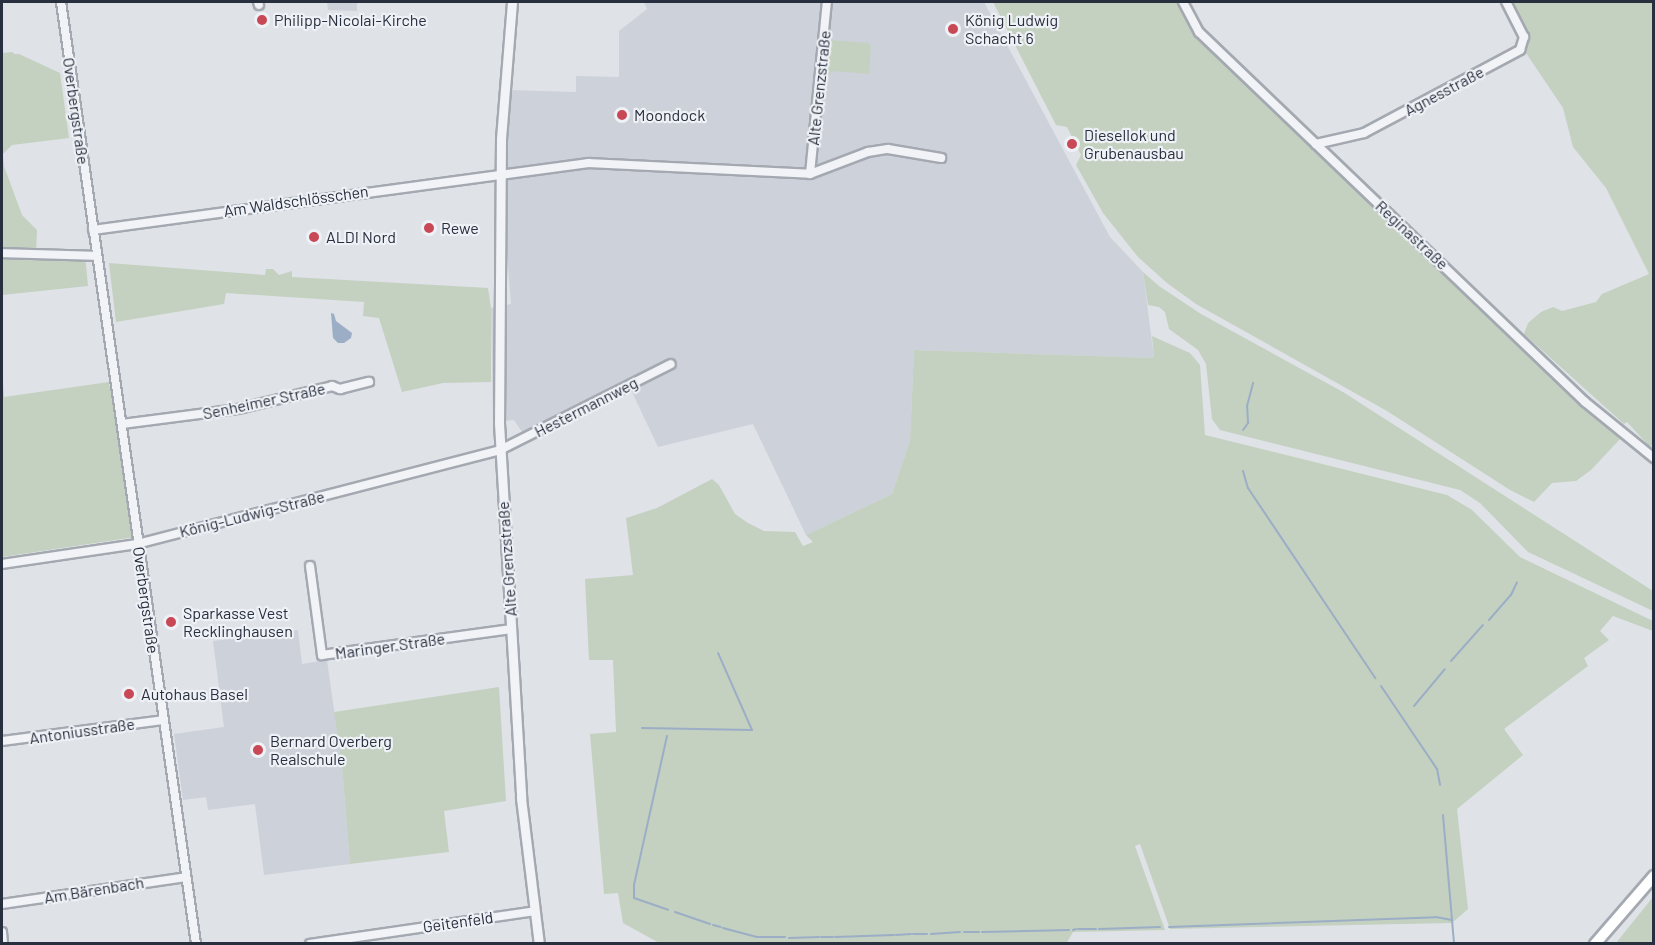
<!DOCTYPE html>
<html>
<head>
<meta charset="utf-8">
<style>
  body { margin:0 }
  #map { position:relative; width:1655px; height:945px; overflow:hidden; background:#dfe2e7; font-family:Barlow,sans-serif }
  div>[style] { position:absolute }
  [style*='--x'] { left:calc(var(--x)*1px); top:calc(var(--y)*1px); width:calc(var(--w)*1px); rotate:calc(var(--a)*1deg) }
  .built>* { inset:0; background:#cdd1d9 }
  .green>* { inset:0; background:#c4d1c0 }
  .water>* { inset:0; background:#9baec6 }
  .stream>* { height:2px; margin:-1px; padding:0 1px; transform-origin:1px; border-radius:1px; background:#9baec6 }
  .roads { filter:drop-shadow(2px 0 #a4a9b1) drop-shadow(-2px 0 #a4a9b1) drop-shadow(0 2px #a4a9b1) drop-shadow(0 -2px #a4a9b1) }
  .minor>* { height:8px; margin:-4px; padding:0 4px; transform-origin:4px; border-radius:4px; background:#f1f3f6 }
  .tertiary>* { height:9px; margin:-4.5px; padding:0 4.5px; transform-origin:4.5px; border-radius:4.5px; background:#f1f3f6 }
  .secondary>* { height:10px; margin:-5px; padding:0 5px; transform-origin:5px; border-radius:5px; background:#fff }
  .dots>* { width:16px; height:16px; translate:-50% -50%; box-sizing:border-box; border:3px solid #eef1f5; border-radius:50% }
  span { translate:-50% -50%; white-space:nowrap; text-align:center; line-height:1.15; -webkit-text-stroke:4.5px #eef1f5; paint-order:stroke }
  .poi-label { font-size:16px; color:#282f3e }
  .left { translate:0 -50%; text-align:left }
  .street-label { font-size:16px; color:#282f3e }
  .frame { position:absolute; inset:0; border:3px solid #282f3e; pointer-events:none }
</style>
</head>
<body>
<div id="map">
  <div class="built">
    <div style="clip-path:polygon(327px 2px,357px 2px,357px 11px,328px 10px)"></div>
    <div style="clip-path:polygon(644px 2px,984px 2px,1110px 237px,1143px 272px,1154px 358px,914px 350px,910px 441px,892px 494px,806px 535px,753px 424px,658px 447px,632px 392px,597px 409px,591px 399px,522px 432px,514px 420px,493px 422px,491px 308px,511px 304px,501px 177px,507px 90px,576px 92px,576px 76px,619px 77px,619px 31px,647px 9px)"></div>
    <div style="clip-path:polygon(298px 630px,302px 664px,327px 660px,342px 767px,350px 864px,264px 875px,255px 804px,208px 810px,206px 797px,183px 800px,174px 734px,224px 727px,213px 641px)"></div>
  </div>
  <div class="green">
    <div style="clip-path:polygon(993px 2px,1181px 2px,1198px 33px,1621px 438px,1591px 470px,1576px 481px,1552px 483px,1534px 502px,1510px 490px,1387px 411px,1196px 304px,1167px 283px,1138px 257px,1103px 213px,1076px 165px,1081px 155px,1067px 127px,1056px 125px)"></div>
    <div style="clip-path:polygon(1502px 2px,1653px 2px,1654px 443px,1650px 447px,1627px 422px,1624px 424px,1524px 334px,1528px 323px,1541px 312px,1553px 307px,1562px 311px,1596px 302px,1602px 294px,1649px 274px,1606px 188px,1573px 147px,1563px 108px,1520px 44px,1526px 39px)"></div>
    <div style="clip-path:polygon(829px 40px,868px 43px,871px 46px,869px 74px,833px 71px,826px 77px)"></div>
    <div style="clip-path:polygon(13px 52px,14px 54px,19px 54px,60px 73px,69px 138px,12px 145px,3px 154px,4px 166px,22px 215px,37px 230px,36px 254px,85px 255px,88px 286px,2px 295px,2px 53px)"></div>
    <div style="clip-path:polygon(109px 263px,265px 275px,266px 269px,273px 269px,279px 275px,292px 271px,292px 277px,488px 288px,491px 308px,491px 382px,443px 383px,402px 392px,379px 318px,363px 316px,364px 302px,226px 293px,224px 304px,116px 322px)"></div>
    <div style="clip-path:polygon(1143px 272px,1159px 286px,1201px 314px,1343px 392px,1653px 591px,1653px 611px,1528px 552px,1480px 503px,1460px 490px,1220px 430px,1212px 419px,1206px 364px,1198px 350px,1169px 329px,1165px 312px,1159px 307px,1148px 305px)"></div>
    <div style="clip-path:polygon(1152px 336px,1190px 353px,1200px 365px,1205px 435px,1447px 495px,1472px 510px,1520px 557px,1653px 621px,1653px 631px,1613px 616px,1600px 631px,1609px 640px,1584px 658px,1588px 666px,1504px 729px,1523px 755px,1457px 809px,1468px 909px,1452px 923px,1170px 929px,1140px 844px,1135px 846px,1165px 930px,1073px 932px,1066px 944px,661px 944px,623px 923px,618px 893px,604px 894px,590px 734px,616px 732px,613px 660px,589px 660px,585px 579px,633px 575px,626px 518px,657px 508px,712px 479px,719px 485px,735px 514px,748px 523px,764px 531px,795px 532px,803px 546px,813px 542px,806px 535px,892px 494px,910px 441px,914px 350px,1154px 358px)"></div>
    <div style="clip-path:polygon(2px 366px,4px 397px,109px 382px,135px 537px,2px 557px)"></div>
    <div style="clip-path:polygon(499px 687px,506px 801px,444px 811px,449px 852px,350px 864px,342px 767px,334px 712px)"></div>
    <div style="clip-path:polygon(1653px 897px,1653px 943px,1615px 943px,1616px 943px)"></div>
  </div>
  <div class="water">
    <div style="clip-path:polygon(331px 313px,334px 314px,336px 321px,352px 333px,351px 338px,344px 343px,338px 343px,333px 338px)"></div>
  </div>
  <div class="stream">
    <div style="--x:1243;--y:430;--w:9;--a:-54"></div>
    <div style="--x:1248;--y:423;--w:17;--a:-93"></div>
    <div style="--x:1247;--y:406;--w:24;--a:-75"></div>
    <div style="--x:1243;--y:471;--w:18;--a:74"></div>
    <div style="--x:1248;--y:488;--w:229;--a:56.2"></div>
    <div style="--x:1489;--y:620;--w:33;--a:-49"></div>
    <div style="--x:1511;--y:595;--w:14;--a:-65"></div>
    <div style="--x:1451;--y:661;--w:48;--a:-48.4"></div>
    <div style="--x:1381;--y:686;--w:100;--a:56"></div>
    <div style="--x:1437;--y:769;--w:16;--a:79"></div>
    <div style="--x:1414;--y:706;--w:48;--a:-50"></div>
    <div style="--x:642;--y:728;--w:110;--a:1"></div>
    <div style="--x:752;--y:730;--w:84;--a:-113.8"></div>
    <div style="--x:667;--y:736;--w:153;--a:102.5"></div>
    <div style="--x:634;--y:885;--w:13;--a:90"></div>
    <div style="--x:634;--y:898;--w:36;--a:19"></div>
    <div style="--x:1443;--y:815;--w:129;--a:85.1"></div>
    <div style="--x:675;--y:912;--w:37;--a:19"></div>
    <div style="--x:713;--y:925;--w:8;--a:14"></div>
    <div style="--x:1169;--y:927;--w:267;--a:-2.1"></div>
    <div style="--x:1436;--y:917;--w:16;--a:11"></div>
    <div style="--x:723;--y:928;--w:35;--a:15"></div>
    <div style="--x:757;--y:937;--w:28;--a:0"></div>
    <div style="--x:1078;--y:929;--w:18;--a:0"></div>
    <div style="--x:1099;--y:929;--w:61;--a:-1.9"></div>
    <div style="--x:1073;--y:930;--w:3;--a:-18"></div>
    <div style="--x:964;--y:932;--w:15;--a:0"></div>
    <div style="--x:982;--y:932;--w:87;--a:-1.3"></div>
    <div style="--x:913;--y:934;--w:14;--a:0"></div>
    <div style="--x:931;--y:934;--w:29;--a:-4"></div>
    <div style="--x:896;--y:935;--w:15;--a:-4"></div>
    <div style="--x:821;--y:937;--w:12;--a:0"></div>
    <div style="--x:835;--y:937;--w:59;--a:-1.9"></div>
    <div style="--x:789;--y:938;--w:30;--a:-2"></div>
  </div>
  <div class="roads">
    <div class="minor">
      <div style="--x:61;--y:2;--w:952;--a:81.84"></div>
      <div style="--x:258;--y:2;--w:3;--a:72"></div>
      <div style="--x:1183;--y:2;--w:34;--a:62"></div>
      <div style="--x:1199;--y:32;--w:535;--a:43.79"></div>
      <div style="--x:1585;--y:402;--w:89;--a:39.1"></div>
      <div style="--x:1316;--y:144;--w:49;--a:-12.9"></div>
      <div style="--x:1364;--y:133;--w:177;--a:-28"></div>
      <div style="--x:1520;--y:50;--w:14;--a:-73"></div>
      <div style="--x:1524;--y:37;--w:39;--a:-117"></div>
      <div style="--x:810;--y:174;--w:173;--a:-84.4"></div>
      <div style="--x:93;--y:230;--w:500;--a:-7.7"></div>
      <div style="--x:588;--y:163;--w:222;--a:2.8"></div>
      <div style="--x:810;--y:174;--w:62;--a:-20.8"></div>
      <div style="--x:868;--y:152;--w:20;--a:-9"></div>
      <div style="--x:888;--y:149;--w:54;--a:9.6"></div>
      <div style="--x:2;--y:253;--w:95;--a:1.8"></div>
      <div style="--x:122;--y:424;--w:117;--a:-7.4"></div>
      <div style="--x:238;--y:409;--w:97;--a:-13.7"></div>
      <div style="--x:332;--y:386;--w:9;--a:21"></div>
      <div style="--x:340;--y:389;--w:30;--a:-14"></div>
      <div style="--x:2;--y:564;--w:136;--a:-8.4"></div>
      <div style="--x:137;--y:544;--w:375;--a:-14.5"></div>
      <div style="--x:500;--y:450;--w:191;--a:-26.7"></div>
      <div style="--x:310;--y:566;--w:90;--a:82.3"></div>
      <div style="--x:322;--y:655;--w:191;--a:-7.8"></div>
      <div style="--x:2;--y:741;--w:162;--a:-7.4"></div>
      <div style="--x:2;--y:904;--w:186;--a:-8.3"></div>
      <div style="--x:2;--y:932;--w:12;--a:85"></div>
      <div style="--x:310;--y:944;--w:227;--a:-8.3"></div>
    </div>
    <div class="tertiary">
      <div style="--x:512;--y:2;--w:137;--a:94.6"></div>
      <div style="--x:501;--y:139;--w:284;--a:90.4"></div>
      <div style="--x:499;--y:423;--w:376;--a:86.6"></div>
      <div style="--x:521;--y:798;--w:147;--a:83"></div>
    </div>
    <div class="secondary">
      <div style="--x:1595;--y:944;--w:90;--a:-49.1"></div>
    </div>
  </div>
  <div class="dots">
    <div style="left:262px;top:20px;background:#c84856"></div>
    <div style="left:953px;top:29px;background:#c84856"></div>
    <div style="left:622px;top:115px;background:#c84856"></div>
    <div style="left:1072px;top:144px;background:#c84856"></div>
    <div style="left:429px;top:228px;background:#c84856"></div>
    <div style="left:314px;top:237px;background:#c84856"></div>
    <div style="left:171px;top:622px;background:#c84856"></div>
    <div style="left:129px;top:694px;background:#c84856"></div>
    <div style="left:258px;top:750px;background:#c84856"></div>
  </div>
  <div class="poi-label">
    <span class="left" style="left:274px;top:20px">Philipp-Nicolai-Kirche</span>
    <span class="left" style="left:965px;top:29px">König Ludwig<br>Schacht 6</span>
    <span class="left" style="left:634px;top:115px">Moondock</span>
    <span class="left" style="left:1084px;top:144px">Diesellok und<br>Grubenausbau</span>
    <span class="left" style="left:441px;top:228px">Rewe</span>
    <span class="left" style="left:326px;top:237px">ALDI Nord</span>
    <span class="left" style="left:183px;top:622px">Sparkasse Vest<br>Recklinghausen</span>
    <span class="left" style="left:141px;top:694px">Autohaus Basel</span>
    <span class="left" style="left:270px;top:750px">Bernard Overberg<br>Realschule</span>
  </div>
  <div class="street-label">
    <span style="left:819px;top:88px;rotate:-84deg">Alte Grenzstraße</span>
    <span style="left:1444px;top:91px;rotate:-28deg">Agnesstraße</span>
    <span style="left:76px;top:111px;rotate:82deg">Overbergstraße</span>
    <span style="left:296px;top:201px;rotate:-8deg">Am Waldschlösschen</span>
    <span style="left:1412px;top:235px;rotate:43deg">Reginastraße</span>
    <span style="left:264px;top:401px;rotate:-12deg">Senheimer Straße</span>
    <span style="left:586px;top:407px;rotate:-27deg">Hestermannweg</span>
    <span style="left:252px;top:514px;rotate:-14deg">König-Ludwig-Straße</span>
    <span style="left:507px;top:559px;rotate:-94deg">Alte Grenzstraße</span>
    <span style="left:146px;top:600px;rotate:82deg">Overbergstraße</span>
    <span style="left:390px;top:646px;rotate:-8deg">Maringer Straße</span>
    <span style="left:82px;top:731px;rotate:-8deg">Antoniusstraße</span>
    <span style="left:94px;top:890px;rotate:-9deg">Am Bärenbach</span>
    <span style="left:458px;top:922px;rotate:-8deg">Geitenfeld</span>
  </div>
  <div class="frame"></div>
</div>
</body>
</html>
